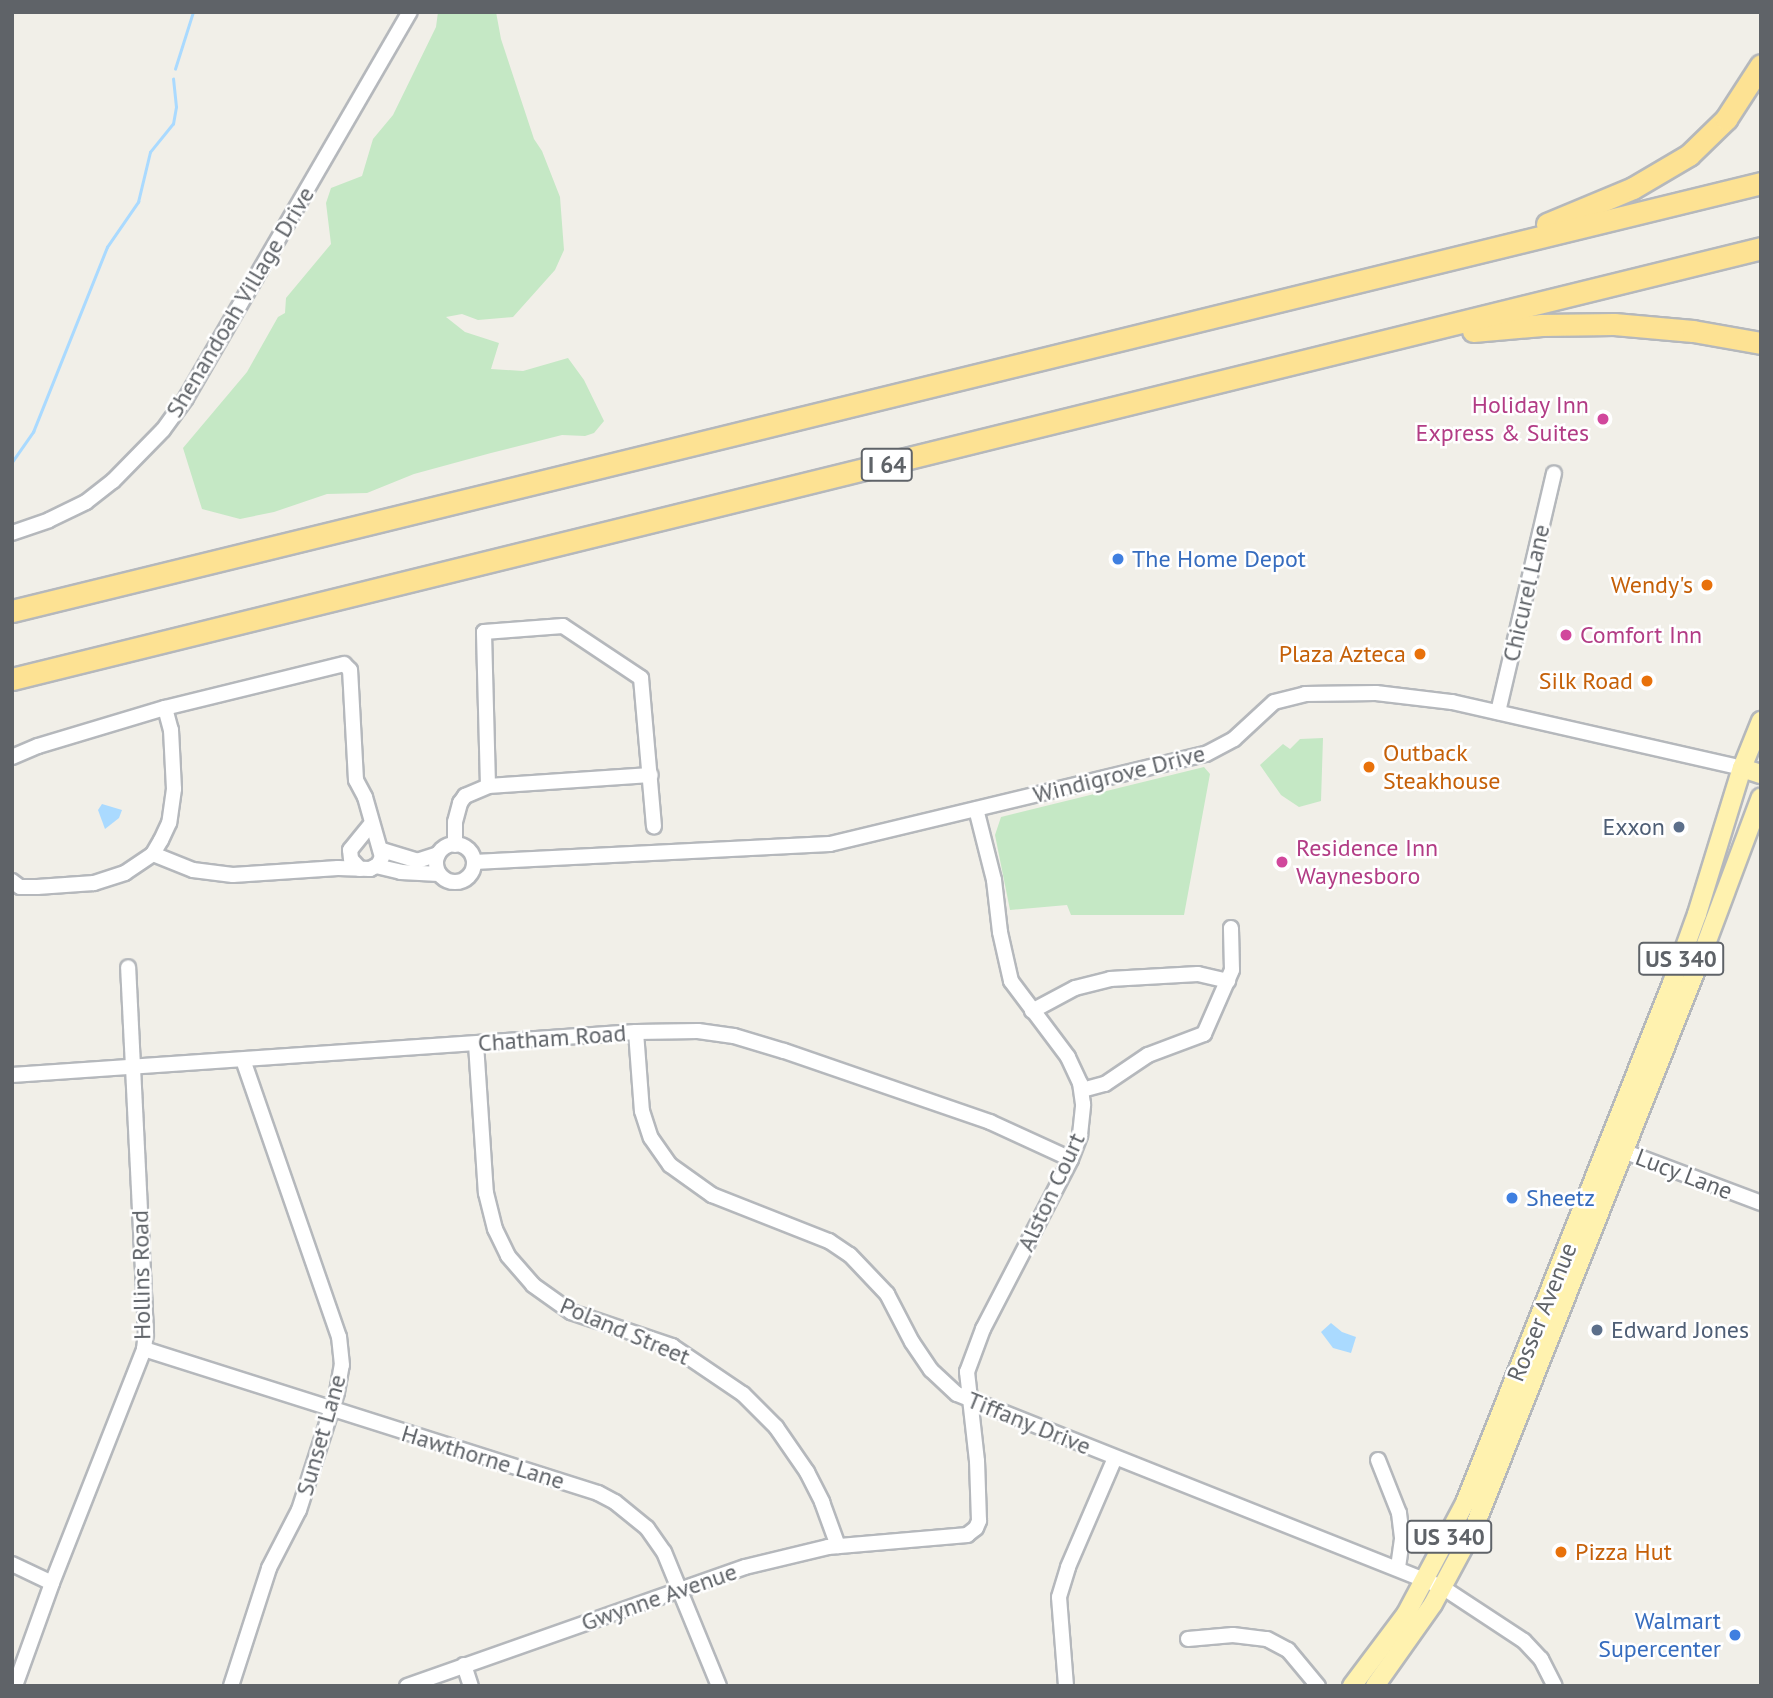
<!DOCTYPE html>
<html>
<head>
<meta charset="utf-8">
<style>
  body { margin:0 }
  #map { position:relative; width:1773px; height:1698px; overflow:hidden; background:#f1efe8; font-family:"PT Sans",sans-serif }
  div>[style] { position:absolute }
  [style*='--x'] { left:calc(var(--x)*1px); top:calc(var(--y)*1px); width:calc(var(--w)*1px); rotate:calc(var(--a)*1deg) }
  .green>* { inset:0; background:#c5e8c5 }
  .water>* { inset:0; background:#aadaff }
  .stream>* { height:2.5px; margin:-1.25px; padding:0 1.25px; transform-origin:1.25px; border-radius:1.25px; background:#aadaff }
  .roads { filter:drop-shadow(2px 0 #b5b8bc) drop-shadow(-2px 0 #b5b8bc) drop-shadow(0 2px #b5b8bc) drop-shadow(0 -2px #b5b8bc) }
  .minor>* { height:14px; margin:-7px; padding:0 7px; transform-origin:7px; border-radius:7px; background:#fff }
  .minor>.ring { margin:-7px; padding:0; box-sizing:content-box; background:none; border:14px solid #fff; border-radius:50% }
  .major>* { height:18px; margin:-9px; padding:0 9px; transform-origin:9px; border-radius:9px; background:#fff2af }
  .highway>* { height:21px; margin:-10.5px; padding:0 10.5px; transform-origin:10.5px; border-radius:10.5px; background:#fde293 }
  .dots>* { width:19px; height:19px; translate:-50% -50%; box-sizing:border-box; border:4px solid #fff; border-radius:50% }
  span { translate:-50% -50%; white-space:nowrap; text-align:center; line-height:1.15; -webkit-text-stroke:5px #fff; paint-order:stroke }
  .shield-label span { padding:2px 5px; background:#fff; border:2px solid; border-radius:5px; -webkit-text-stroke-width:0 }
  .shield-label { font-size:23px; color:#5f6368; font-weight:700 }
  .street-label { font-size:24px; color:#5f6368 }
  .hotel-label { font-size:24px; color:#b23c85 }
  .right { translate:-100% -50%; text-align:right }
  .left { translate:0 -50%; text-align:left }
  .shop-label { font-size:24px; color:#366cbe }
  .food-label { font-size:24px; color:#c56008 }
  .service-label { font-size:24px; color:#4e5e75 }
  .frame { position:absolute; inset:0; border:14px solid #5f6368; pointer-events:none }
</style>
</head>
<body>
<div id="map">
  <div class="green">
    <div style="clip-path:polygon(438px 12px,496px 12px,501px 39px,534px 139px,542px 151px,560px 197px,564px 250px,555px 270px,513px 317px,478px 320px,462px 314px,446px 317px,465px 332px,499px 343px,491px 369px,523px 371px,568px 358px,584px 380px,604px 421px,594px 433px,585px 436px,562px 435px,491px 453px,414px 474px,367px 493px,327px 494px,274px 512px,240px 519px,202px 509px,183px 448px,247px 372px,278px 317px,285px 313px,286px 298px,331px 244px,326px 203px,331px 188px,362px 176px,373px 139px,393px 115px,436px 27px)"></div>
    <div style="clip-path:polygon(1323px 738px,1321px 801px,1299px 807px,1281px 795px,1260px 765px,1283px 744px,1290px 749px,1300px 739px)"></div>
    <div style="clip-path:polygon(1204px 767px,1210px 774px,1184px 915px,1071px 915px,1067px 905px,1010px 910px,995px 835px,1001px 817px)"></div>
  </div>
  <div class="water">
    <div style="clip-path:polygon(102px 804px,122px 810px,119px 818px,105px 829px,98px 810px)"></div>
    <div style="clip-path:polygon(1331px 1323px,1342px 1332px,1356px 1337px,1351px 1353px,1333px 1348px,1321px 1332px)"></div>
  </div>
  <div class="stream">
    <div style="--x:175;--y:69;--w:60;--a:-72.5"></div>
    <div style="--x:12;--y:462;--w:37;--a:-55"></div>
    <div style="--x:33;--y:432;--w:199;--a:-68.2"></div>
    <div style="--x:107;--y:247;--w:55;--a:-55.4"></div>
    <div style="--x:138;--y:202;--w:51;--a:-76.5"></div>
    <div style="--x:150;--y:152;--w:36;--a:-51"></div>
    <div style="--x:173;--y:124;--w:17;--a:-80"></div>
    <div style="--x:176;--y:107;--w:28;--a:-96"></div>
  </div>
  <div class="roads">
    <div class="minor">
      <div style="--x:12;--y:533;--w:39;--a:-19"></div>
      <div style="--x:49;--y:520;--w:41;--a:-25.9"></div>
      <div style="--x:86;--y:502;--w:34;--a:-38"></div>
      <div style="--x:113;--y:481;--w:71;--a:-45.6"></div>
      <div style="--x:163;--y:430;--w:39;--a:-54"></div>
      <div style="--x:186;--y:398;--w:446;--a:-59.9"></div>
      <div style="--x:1498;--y:712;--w:245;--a:-76.8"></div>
      <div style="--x:12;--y:757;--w:28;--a:-23"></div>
      <div style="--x:38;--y:746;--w:133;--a:-16.7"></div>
      <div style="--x:165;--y:708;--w:23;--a:75"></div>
      <div style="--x:171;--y:730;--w:59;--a:87.1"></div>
      <div style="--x:174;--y:789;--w:34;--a:98"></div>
      <div style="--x:169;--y:823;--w:19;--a:115"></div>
      <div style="--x:161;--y:840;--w:16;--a:120"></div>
      <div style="--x:153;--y:854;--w:34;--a:146"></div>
      <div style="--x:125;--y:873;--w:33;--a:162"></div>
      <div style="--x:94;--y:883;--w:57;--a:176"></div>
      <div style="--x:37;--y:887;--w:17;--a:180"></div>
      <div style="--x:20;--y:887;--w:10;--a:-143"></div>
      <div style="--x:488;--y:786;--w:154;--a:-91.5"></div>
      <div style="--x:484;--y:632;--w:79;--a:-4.3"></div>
      <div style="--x:563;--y:626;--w:94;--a:33.7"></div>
      <div style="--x:641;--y:678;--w:149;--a:85"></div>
      <div class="ring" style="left:436px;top:844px;width:24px;height:24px"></div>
      <div style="--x:455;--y:845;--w:23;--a:-90"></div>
      <div style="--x:455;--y:822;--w:20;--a:-75"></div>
      <div style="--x:460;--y:803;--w:9;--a:-54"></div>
      <div style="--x:465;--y:796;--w:25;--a:-23"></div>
      <div style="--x:488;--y:786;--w:163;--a:-3.9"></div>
      <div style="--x:382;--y:850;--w:37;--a:17"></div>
      <div style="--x:417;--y:861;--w:22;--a:-18"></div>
      <div style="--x:153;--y:854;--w:43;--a:21.8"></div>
      <div style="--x:193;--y:870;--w:40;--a:7.1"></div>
      <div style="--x:233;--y:875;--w:105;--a:-3.8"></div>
      <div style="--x:338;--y:868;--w:32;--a:2"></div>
      <div style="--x:370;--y:869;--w:9;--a:-27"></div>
      <div style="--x:378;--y:865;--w:9;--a:-63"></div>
      <div style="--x:382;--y:857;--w:62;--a:-105.8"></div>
      <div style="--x:365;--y:797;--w:19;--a:-118"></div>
      <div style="--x:356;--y:780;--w:110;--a:-93.1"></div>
      <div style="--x:350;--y:670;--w:8;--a:-135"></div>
      <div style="--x:344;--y:664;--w:184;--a:166.2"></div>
      <div style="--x:474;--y:862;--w:356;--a:-2.9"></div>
      <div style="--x:830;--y:844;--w:387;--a:-13.5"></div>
      <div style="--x:1206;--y:754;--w:32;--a:-28"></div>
      <div style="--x:1234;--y:739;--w:54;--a:-42.8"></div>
      <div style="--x:1274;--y:702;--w:32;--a:-14"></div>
      <div style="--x:1305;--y:694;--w:71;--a:-0.8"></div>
      <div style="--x:1376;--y:693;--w:77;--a:6.8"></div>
      <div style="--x:1452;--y:702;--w:297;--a:12.8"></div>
      <div style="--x:376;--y:866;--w:26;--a:13"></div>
      <div style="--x:401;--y:872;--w:38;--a:3"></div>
      <div style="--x:360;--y:869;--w:13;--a:-132"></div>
      <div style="--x:351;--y:859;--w:9;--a:-96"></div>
      <div style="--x:350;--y:850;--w:33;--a:-51"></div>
      <div style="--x:1032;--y:1011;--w:49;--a:-28.1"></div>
      <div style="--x:1075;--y:988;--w:36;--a:-14"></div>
      <div style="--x:1110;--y:979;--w:88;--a:-3.3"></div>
      <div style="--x:1198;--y:974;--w:31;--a:13"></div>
      <div style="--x:636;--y:1032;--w:79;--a:85.7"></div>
      <div style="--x:642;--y:1111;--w:28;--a:72"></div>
      <div style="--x:651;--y:1138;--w:33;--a:55"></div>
      <div style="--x:670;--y:1165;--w:52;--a:35.5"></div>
      <div style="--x:712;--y:1195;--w:126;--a:21.5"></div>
      <div style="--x:829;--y:1241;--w:25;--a:34"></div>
      <div style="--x:850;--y:1255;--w:54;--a:46.5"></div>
      <div style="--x:887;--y:1294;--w:54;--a:62.5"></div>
      <div style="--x:912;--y:1342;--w:34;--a:56"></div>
      <div style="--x:931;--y:1370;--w:35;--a:43"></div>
      <div style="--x:957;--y:1394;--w:522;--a:21.7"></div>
      <div style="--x:1442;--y:1587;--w:98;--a:33.4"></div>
      <div style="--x:1524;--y:1641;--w:25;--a:47"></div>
      <div style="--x:1541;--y:1659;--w:30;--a:63"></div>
      <div style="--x:476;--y:1044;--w:149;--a:86.2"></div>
      <div style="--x:486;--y:1193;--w:37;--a:76"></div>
      <div style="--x:495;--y:1229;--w:30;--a:64"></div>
      <div style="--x:508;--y:1256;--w:38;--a:49"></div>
      <div style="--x:533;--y:1285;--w:47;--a:35.4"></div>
      <div style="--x:571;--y:1312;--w:107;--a:18.6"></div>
      <div style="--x:672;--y:1346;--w:86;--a:34.1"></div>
      <div style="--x:743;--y:1394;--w:47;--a:45"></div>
      <div style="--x:776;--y:1427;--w:55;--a:55.4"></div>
      <div style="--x:807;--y:1472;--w:34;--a:63"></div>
      <div style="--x:822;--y:1502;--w:47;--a:70"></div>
      <div style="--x:12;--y:1075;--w:625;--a:-3.94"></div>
      <div style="--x:636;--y:1032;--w:62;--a:-0.9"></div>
      <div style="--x:698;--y:1031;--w:36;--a:8"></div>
      <div style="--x:734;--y:1036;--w:52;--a:16.7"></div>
      <div style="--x:784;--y:1051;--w:218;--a:19"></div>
      <div style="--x:990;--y:1122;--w:89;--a:24.6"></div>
      <div style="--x:1082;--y:1090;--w:24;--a:-15"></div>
      <div style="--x:1105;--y:1084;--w:52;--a:-34"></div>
      <div style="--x:1148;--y:1055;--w:60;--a:-20.6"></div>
      <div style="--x:1204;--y:1034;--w:70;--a:-66.4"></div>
      <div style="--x:1232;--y:970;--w:42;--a:-91.4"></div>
      <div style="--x:1615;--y:1148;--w:156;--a:20.6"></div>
      <div style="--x:144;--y:1349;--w:476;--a:17.6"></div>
      <div style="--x:598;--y:1493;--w:19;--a:28"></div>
      <div style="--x:615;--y:1502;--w:41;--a:39.1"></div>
      <div style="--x:647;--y:1528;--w:29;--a:55"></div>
      <div style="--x:664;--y:1552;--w:145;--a:67.7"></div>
      <div style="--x:1378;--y:1460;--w:57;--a:68.4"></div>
      <div style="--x:1399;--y:1513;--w:26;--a:83"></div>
      <div style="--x:1402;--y:1539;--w:29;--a:98"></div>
      <div style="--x:12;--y:1564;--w:44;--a:25.4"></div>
      <div style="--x:1188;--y:1639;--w:45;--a:-5.1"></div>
      <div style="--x:1233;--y:1635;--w:34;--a:7"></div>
      <div style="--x:1267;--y:1639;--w:24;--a:28"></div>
      <div style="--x:1288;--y:1650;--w:47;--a:50.2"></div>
      <div style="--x:464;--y:1665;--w:22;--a:72"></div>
      <div style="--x:15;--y:1686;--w:109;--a:-70.2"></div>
      <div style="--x:52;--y:1583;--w:251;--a:-68.5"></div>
      <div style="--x:144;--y:1349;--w:16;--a:-83"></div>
      <div style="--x:146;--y:1333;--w:366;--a:-92.8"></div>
      <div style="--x:231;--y:1686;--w:124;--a:-72.1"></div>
      <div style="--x:269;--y:1568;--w:65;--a:-62.7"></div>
      <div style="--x:299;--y:1510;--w:124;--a:-72.1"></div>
      <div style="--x:337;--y:1392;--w:27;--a:-80"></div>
      <div style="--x:342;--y:1365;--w:28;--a:-96"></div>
      <div style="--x:339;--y:1337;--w:293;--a:-109.1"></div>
      <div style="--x:407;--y:1686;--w:358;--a:-19.4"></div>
      <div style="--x:745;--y:1567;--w:85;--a:-13.5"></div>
      <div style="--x:828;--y:1547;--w:140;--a:-4.9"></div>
      <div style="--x:967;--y:1535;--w:11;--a:-38"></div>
      <div style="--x:976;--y:1528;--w:8;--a:-67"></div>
      <div style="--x:979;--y:1521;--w:60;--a:-91.9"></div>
      <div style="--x:977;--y:1461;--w:90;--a:-96.4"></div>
      <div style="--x:967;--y:1372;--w:46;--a:-69.6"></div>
      <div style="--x:983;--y:1329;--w:191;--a:-62.6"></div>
      <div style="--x:1071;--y:1159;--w:26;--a:-69"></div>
      <div style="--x:1080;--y:1135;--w:31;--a:-84"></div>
      <div style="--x:1083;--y:1104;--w:21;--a:-98"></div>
      <div style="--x:1080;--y:1083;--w:29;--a:-115"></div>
      <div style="--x:1068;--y:1057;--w:95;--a:-126.9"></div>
      <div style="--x:1011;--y:981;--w:50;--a:-102.7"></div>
      <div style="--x:1000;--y:932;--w:52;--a:-96.6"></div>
      <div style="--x:994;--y:880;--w:73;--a:-104.2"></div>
      <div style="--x:1066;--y:1686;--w:89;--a:-94.5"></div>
      <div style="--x:1059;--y:1597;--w:31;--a:-73"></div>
      <div style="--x:1068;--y:1567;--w:119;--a:-66.7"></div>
    </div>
    <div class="major">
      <div style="--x:1742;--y:768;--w:20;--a:18"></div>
      <div style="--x:1352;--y:1686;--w:90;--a:-53.1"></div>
      <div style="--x:1406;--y:1614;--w:126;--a:-62"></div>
      <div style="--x:1465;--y:1503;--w:560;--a:-68.29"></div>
      <div style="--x:1672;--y:983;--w:73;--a:-70.1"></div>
      <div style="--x:1697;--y:914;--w:153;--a:-72.9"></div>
      <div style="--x:1742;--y:768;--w:51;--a:-68"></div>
      <div style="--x:1375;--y:1686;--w:100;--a:-54.7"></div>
      <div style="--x:1433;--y:1604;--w:86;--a:-61.7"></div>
      <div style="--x:1474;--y:1528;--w:620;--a:-68.32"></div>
      <div style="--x:1703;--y:952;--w:165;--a:-69.5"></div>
    </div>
    <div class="highway">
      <div style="--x:1547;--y:224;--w:93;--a:-22.7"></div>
      <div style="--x:1633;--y:188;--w:65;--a:-30.5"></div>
      <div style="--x:1689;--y:155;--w:52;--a:-44.2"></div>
      <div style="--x:1726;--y:119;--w:64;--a:-57.1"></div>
      <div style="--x:1473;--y:331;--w:69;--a:-5"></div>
      <div style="--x:1542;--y:325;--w:72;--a:-0.8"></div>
      <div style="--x:1614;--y:324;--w:79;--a:5.1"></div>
      <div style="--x:1693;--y:331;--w:69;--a:10"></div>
      <div style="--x:12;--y:611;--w:1801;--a:-13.75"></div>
      <div style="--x:12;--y:679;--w:1801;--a:-13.84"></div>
    </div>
  </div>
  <div class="dots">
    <div style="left:1603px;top:419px;background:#d1479c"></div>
    <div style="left:1118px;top:559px;background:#3f7fe0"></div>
    <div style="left:1707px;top:585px;background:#e8710a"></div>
    <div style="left:1566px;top:635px;background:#d1479c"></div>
    <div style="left:1420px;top:654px;background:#e8710a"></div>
    <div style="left:1647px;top:681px;background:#e8710a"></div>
    <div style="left:1369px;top:767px;background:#e8710a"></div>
    <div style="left:1679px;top:827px;background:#5c6f8a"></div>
    <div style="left:1282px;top:862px;background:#d1479c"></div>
    <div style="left:1512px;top:1198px;background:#3f7fe0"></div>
    <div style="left:1597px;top:1330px;background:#5c6f8a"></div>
    <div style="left:1561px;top:1552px;background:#e8710a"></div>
    <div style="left:1735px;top:1635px;background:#3f7fe0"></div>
  </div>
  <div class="shield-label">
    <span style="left:887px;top:465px">I 64</span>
    <span style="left:1681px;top:959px">US 340</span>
    <span style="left:1449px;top:1537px">US 340</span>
  </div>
  <div class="street-label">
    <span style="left:240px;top:302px;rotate:-59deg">Shenandoah Village Drive</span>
    <span style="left:1526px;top:593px;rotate:-77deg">Chicurel Lane</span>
    <span style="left:1119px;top:774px;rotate:-14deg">Windigrove Drive</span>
    <span style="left:552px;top:1038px;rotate:-4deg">Chatham Road</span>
    <span style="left:1684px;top:1174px;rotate:21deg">Lucy Lane</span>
    <span style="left:1051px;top:1192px;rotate:-65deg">Alston Court</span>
    <span style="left:141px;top:1275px;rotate:-91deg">Hollins Road</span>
    <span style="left:1542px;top:1312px;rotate:-68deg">Rosser Avenue</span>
    <span style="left:625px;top:1331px;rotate:23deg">Poland Street</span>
    <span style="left:1029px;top:1423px;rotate:22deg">Tiffany Drive</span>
    <span style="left:321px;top:1435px;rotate:-74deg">Sunset Lane</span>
    <span style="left:483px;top:1457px;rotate:17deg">Hawthorne Lane</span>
    <span style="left:659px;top:1597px;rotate:-19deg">Gwynne Avenue</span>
  </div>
  <div class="hotel-label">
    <span class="right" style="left:1589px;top:419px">Holiday Inn<br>Express &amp; Suites</span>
    <span class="left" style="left:1580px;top:635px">Comfort Inn</span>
    <span class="left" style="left:1296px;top:862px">Residence Inn<br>Waynesboro</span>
  </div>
  <div class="shop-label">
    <span class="left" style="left:1132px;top:559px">The Home Depot</span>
    <span class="left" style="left:1526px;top:1198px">Sheetz</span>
    <span class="right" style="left:1721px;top:1635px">Walmart<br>Supercenter</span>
  </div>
  <div class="food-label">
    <span class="right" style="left:1693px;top:585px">Wendy's</span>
    <span class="right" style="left:1406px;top:654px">Plaza Azteca</span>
    <span class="right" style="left:1633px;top:681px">Silk Road</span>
    <span class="left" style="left:1383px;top:767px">Outback<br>Steakhouse</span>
    <span class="left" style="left:1575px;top:1552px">Pizza Hut</span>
  </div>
  <div class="service-label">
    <span class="right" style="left:1665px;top:827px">Exxon</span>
    <span class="left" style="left:1611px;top:1330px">Edward Jones</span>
  </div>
  <div class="frame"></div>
</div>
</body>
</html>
